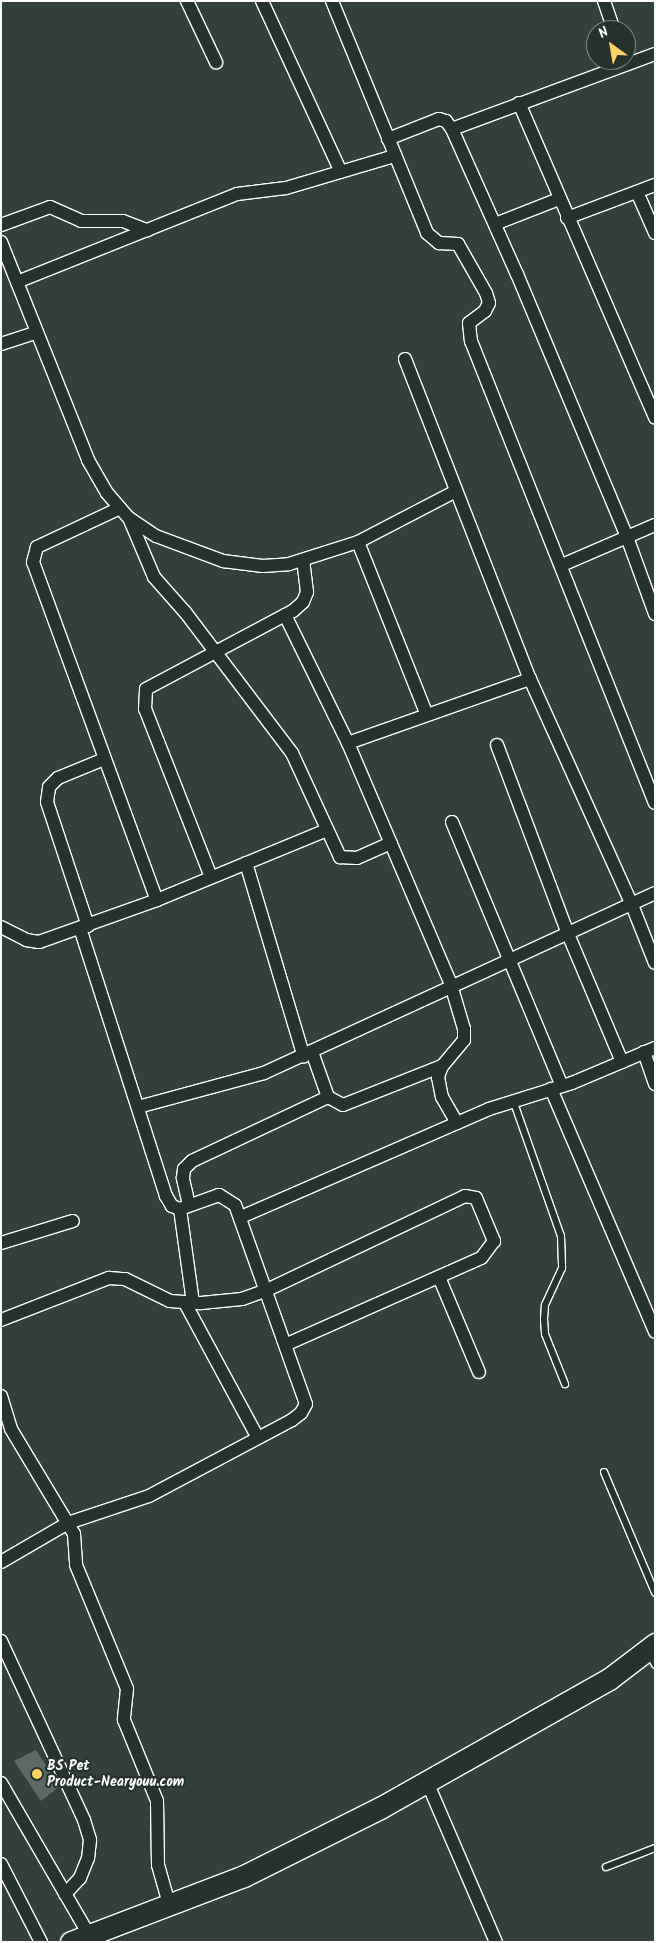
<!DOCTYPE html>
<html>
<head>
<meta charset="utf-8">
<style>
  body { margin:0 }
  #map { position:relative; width:656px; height:1943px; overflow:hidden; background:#333f3a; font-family:Kalam,sans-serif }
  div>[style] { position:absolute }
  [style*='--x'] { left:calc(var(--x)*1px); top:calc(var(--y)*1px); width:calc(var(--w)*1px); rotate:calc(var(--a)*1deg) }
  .building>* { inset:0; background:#5f6964 }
  .roads { filter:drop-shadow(1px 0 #fff) drop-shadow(-1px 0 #fff) drop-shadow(0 1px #fff) drop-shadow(0 -1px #fff) }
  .lane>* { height:6px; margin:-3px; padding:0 3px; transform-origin:3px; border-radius:3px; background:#26332d }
  .street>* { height:12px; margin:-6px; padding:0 6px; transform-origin:6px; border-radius:6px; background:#26332d }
  .highway>* { height:21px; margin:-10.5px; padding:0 10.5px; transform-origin:10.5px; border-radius:10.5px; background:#26332d }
  .dots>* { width:14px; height:14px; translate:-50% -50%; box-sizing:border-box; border:2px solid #26332d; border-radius:50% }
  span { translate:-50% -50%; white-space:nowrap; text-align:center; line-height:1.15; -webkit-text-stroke:4.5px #26332d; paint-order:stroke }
  .poi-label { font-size:14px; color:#fff; font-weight:700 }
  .left { translate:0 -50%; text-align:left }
  .frame { position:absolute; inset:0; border:2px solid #fff; pointer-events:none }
  .north { position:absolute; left:586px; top:20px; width:50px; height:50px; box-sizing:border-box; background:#26332d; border:1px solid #7d8581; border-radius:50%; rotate:328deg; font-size:14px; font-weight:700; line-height:20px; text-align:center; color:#fff }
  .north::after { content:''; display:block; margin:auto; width:18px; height:22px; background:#ffd166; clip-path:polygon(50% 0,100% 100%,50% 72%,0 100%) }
</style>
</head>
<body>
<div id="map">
  <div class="building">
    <div style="clip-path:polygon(36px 1750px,60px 1786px,41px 1801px,14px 1761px)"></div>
  </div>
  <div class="roads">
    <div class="lane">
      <div style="--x:513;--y:1100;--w:144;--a:70.6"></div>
      <div style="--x:561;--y:1236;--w:32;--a:88"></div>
      <div style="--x:562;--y:1268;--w:41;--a:114.7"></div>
      <div style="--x:545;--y:1305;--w:14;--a:94"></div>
      <div style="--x:544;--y:1319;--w:15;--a:86"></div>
      <div style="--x:545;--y:1334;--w:54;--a:68.2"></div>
      <div style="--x:604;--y:1472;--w:131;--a:67.1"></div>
      <div style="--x:649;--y:1653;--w:13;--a:63"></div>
      <div style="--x:606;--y:1867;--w:53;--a:-21.2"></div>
    </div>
    <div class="street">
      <div style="--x:187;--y:1;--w:68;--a:64.6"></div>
      <div style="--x:262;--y:1;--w:188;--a:65.2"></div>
      <div style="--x:332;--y:1;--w:251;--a:67.7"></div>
      <div style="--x:427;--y:233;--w:16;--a:40"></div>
      <div style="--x:439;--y:243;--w:19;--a:3"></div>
      <div style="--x:458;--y:244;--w:56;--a:60.3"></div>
      <div style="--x:486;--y:293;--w:10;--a:73"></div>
      <div style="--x:489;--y:303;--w:9;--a:117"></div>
      <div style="--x:485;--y:311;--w:20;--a:143"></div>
      <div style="--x:469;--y:323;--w:18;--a:84"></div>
      <div style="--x:471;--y:341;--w:497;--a:68.3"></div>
      <div style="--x:604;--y:1;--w:31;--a:71"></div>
      <div style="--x:519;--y:103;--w:343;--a:66.6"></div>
      <div style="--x:452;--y:129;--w:216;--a:-20.3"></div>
      <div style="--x:388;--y:139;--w:55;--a:-21.4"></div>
      <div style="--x:439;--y:119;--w:7;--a:16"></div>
      <div style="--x:446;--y:121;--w:10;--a:53"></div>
      <div style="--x:452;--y:129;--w:159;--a:65.9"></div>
      <div style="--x:517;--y:274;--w:285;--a:67.3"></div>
      <div style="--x:627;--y:537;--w:82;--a:70"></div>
      <div style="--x:637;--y:192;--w:45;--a:66.3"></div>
      <div style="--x:567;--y:218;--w:94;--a:-20.6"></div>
      <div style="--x:495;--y:224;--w:69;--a:-21.3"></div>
      <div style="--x:1;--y:225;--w:52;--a:-20.2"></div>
      <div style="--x:50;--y:207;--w:34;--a:24"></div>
      <div style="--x:81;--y:221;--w:42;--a:0"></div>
      <div style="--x:123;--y:221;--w:26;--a:21"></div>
      <div style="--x:1;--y:242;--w:235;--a:68.2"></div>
      <div style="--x:88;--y:460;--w:38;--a:60"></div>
      <div style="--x:107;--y:493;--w:33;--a:49"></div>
      <div style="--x:129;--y:518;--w:32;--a:34"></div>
      <div style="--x:156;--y:536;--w:72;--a:20.5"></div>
      <div style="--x:223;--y:561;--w:40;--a:7.1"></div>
      <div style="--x:263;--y:566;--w:26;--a:-4"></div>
      <div style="--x:289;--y:564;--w:72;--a:-17.7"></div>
      <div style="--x:358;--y:542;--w:110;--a:-27.5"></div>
      <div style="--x:17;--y:282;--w:237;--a:-21.8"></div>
      <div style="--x:237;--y:194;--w:49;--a:-7"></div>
      <div style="--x:286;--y:188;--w:114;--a:-16.4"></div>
      <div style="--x:1;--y:344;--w:38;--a:-18"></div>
      <div style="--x:405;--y:359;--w:344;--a:68.7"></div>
      <div style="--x:530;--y:679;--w:248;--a:65.7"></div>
      <div style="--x:632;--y:905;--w:62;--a:68.4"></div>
      <div style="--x:120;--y:508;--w:92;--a:154.8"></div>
      <div style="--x:37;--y:547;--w:16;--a:105"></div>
      <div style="--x:33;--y:562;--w:360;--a:69.9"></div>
      <div style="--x:129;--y:518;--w:64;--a:67"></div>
      <div style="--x:154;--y:577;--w:47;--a:48.5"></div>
      <div style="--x:185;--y:612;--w:177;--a:52.8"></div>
      <div style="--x:292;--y:753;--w:115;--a:65.2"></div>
      <div style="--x:340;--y:857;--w:17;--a:3"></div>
      <div style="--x:357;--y:858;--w:37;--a:-24"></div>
      <div style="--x:358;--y:542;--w:186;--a:68.3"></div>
      <div style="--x:562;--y:565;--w:101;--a:-23.3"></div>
      <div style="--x:285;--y:615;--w:143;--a:63.8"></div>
      <div style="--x:348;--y:743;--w:263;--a:66.9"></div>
      <div style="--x:451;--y:985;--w:46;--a:73.5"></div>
      <div style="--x:464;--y:1029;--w:11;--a:90"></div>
      <div style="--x:464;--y:1040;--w:34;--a:130"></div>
      <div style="--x:442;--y:1066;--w:12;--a:110"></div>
      <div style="--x:438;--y:1077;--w:20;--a:79"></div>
      <div style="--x:442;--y:1097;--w:30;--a:60"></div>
      <div style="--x:348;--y:743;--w:193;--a:-19.4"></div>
      <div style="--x:497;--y:745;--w:202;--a:69.4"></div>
      <div style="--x:568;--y:934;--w:139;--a:67.1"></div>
      <div style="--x:452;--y:822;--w:286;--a:67.4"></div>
      <div style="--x:246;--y:863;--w:202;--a:73.4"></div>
      <div style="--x:211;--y:877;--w:180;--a:-111.4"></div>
      <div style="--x:145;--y:709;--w:20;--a:-87"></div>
      <div style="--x:146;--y:689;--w:166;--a:-28"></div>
      <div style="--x:293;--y:611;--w:13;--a:-42"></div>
      <div style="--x:303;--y:602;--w:11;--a:-68"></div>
      <div style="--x:307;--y:592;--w:32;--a:-97"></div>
      <div style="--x:88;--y:926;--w:131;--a:-108.3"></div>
      <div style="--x:47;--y:802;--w:15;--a:-82"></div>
      <div style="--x:49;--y:787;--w:13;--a:-45"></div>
      <div style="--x:58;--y:778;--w:50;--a:-22.4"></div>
      <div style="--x:1;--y:927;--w:28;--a:27"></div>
      <div style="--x:26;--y:940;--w:13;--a:9"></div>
      <div style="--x:39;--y:942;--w:125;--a:-19.6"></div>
      <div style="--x:157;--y:900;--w:184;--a:-22.4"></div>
      <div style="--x:312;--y:1052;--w:48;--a:70.4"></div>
      <div style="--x:328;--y:1097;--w:17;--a:28"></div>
      <div style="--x:343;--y:1105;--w:106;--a:-21.5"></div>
      <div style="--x:644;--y:1052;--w:34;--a:71"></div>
      <div style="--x:551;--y:1089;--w:264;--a:66.8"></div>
      <div style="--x:138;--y:1107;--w:131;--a:-15.1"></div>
      <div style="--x:264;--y:1073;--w:430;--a:-24.7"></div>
      <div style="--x:189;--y:1205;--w:28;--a:-103"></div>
      <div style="--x:183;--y:1178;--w:9;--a:-84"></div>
      <div style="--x:184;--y:1169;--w:11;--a:-45"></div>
      <div style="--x:192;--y:1161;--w:150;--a:-25.2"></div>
      <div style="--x:180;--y:1209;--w:95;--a:82.1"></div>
      <div style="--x:241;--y:1217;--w:270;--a:-23.5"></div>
      <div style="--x:489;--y:1109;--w:87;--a:-17.4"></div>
      <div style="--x:572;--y:1083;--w:90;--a:-22.9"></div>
      <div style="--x:1;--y:1243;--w:75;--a:-17"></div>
      <div style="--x:439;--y:1277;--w:103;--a:67.2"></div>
      <div style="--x:185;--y:1303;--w:153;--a:61.6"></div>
      <div style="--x:1;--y:1320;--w:116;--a:-21.3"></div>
      <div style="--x:109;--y:1278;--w:16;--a:4"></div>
      <div style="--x:125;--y:1279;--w:50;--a:26.1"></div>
      <div style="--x:170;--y:1301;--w:31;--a:4"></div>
      <div style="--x:201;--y:1303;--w:41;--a:-5.6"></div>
      <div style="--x:242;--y:1299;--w:27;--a:-20"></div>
      <div style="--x:267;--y:1290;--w:219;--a:-25.4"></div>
      <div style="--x:465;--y:1196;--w:11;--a:10"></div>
      <div style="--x:476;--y:1198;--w:47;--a:67.3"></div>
      <div style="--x:494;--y:1241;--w:21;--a:127"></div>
      <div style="--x:481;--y:1258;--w:212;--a:156.1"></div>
      <div style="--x:1;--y:1396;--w:34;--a:73"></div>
      <div style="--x:11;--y:1429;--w:122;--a:59"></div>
      <div style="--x:74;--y:1534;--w:31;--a:86"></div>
      <div style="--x:76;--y:1565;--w:134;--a:67.6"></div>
      <div style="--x:127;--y:1689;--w:31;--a:96"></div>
      <div style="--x:124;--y:1720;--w:87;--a:67.8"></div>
      <div style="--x:157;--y:1801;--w:64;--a:89.1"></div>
      <div style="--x:158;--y:1865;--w:41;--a:74.2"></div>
      <div style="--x:1;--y:1562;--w:78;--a:-30.2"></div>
      <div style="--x:68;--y:1523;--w:85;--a:-18.4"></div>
      <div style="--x:149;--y:1496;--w:162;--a:-28"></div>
      <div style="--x:292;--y:1420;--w:11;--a:-38"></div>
      <div style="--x:301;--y:1413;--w:10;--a:-61"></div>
      <div style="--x:306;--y:1404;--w:211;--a:-109.6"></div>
      <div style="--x:235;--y:1205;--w:19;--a:-148"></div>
      <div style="--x:219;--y:1195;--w:41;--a:160.3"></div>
      <div style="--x:180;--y:1209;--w:9;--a:-159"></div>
      <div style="--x:172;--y:1206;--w:12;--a:-121"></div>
      <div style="--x:166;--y:1196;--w:281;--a:-107.8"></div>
      <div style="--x:1;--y:1641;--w:197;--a:65.1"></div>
      <div style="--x:84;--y:1820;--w:21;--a:73"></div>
      <div style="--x:90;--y:1840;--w:18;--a:96"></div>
      <div style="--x:88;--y:1858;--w:22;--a:112"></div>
      <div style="--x:80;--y:1878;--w:22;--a:133"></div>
      <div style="--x:427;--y:1782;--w:174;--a:66.7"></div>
      <div style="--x:1;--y:1783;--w:176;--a:59.9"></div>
      <div style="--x:1;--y:1864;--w:88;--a:62.9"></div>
    </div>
    <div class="highway">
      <div style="--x:71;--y:1942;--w:185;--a:-20.9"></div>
      <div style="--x:244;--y:1876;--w:152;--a:-26.6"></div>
      <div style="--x:380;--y:1808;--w:263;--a:-29.4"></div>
      <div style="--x:609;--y:1679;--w:58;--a:-37.3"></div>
    </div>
  </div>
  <div class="dots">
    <div style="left:37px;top:1774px;background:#ffd166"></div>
  </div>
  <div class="poi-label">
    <span class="left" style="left:47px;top:1774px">BS Pet<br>Product-Nearyouu.com</span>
  </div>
  <div class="frame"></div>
  <div class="north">N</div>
</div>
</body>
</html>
